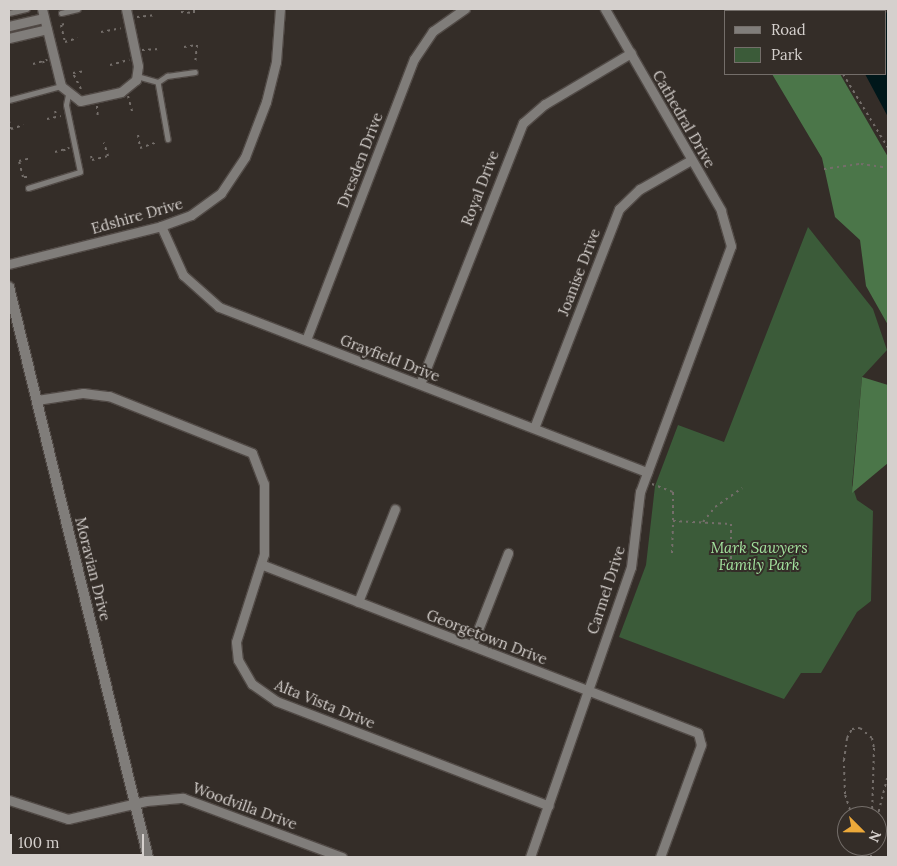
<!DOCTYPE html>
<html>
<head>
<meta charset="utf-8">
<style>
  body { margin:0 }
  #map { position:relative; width:897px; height:866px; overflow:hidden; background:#342d28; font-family:Lora,serif }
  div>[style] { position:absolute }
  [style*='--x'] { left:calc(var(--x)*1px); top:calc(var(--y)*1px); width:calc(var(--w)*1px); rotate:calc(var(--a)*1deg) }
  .green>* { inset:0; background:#3b5b39 }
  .forest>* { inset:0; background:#4b7649 }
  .water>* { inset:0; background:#00171a }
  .path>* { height:2px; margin-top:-1px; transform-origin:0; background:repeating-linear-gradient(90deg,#746e6a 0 2.5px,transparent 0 6.5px) }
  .roads { filter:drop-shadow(1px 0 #514a46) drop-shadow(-1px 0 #514a46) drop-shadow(0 1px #514a46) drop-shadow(0 -1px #514a46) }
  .service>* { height:4.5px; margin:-2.25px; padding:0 2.25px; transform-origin:2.25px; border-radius:2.25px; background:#807d7a }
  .minor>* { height:9px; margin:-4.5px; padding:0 4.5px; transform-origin:4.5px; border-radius:4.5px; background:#807d7a }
  .tertiary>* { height:10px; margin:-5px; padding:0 5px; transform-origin:5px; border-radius:5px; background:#807d7a }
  span { translate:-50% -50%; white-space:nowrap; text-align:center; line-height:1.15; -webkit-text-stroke:4px #342d28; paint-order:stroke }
  .street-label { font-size:15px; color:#d5d0cd }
  .park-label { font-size:15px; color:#a3e39e; font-style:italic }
  .frame { position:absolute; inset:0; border:10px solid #d5d0cd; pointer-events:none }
  .legend { position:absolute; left:724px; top:10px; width:162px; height:65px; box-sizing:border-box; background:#342d28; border:1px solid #746e6a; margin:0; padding:6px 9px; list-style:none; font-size:15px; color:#d5d0cd }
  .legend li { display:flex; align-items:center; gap:10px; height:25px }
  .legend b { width:25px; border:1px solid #746e6a }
  .north { position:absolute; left:837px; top:806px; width:50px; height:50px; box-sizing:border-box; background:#342d28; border:1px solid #746e6a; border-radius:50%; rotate:113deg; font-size:14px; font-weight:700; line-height:20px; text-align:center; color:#d5d0cd }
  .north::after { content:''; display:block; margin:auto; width:18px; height:22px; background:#eca93a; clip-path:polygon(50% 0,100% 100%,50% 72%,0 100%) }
  .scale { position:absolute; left:10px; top:834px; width:134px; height:22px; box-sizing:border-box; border:2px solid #d5d0cd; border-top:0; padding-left:6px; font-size:15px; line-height:18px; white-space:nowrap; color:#d5d0cd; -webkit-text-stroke:4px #342d28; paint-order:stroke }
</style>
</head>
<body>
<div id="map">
  <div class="green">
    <div style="clip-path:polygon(808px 227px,873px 309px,887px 350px,862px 377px,852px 485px,857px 500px,873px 511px,871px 601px,857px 612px,821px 673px,801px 673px,784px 699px,619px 637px,646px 565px,655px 486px,678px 425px,724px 442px)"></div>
  </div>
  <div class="forest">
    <div style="clip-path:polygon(772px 74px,840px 74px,888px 157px,888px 325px,866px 286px,860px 240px,835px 217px,822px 158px)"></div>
    <div style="clip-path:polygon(862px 377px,888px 385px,888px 463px,852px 493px)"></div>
  </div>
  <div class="water">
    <div style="clip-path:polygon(886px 11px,888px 16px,888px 117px,865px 74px,886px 74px)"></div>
  </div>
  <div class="path">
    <div style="--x:814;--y:9;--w:2;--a:63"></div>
    <div style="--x:181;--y:12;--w:13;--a:4"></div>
    <div style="--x:194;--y:13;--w:4;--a:-90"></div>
    <div style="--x:137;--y:17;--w:19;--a:-6"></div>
    <div style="--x:64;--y:24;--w:3;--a:162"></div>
    <div style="--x:61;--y:25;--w:17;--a:77"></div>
    <div style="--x:65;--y:42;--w:13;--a:-18"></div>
    <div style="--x:101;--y:32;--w:20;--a:-11"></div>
    <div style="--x:184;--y:47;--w:13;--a:-9"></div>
    <div style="--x:197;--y:45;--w:18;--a:96"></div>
    <div style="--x:142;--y:50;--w:18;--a:-3"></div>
    <div style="--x:43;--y:61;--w:6;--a:72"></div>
    <div style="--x:33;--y:64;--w:15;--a:-16"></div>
    <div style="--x:110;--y:65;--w:20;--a:-15"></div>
    <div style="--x:843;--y:74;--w:87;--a:58.7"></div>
    <div style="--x:81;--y:89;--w:18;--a:-117"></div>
    <div style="--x:73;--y:73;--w:13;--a:-9"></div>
    <div style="--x:128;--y:96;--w:16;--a:75"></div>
    <div style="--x:97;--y:106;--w:13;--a:86"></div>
    <div style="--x:9;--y:111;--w:1;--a:0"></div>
    <div style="--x:55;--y:111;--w:6;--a:72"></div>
    <div style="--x:47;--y:119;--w:14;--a:-12"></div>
    <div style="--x:9;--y:121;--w:8;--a:76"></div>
    <div style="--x:11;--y:129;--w:13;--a:-18"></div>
    <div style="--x:138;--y:135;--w:13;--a:81"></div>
    <div style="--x:140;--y:148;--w:18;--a:-19"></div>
    <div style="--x:64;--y:149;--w:6;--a:72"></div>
    <div style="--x:55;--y:152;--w:15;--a:-16"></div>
    <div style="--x:91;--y:156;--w:4;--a:76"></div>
    <div style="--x:92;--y:160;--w:16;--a:-14"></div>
    <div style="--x:108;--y:156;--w:14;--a:-107"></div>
    <div style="--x:824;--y:169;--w:37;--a:-8"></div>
    <div style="--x:861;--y:164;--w:27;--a:8"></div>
    <div style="--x:27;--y:177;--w:4;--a:180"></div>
    <div style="--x:23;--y:177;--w:16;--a:-104"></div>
    <div style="--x:19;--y:161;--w:12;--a:-14"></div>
    <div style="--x:652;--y:484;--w:22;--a:21"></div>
    <div style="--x:673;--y:492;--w:29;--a:90"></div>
    <div style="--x:703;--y:522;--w:19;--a:-51"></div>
    <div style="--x:715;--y:507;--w:33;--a:-35"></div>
    <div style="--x:672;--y:553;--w:32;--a:-88"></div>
    <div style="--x:673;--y:521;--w:58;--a:3"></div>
    <div style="--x:731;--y:524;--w:39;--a:90"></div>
    <div style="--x:731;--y:563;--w:6;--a:180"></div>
    <div style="--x:852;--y:816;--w:23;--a:-108"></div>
    <div style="--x:845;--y:794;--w:34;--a:-92"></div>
    <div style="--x:844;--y:760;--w:22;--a:-82"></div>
    <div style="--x:847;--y:738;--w:10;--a:-61"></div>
    <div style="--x:852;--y:729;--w:8;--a:-7"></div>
    <div style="--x:860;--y:728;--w:16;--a:40"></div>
    <div style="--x:872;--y:738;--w:10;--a:79"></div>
    <div style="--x:874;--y:748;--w:68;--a:91.7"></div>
    <div style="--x:877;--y:818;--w:44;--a:-75.7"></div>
    <div style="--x:857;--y:846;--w:11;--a:75"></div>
    <div style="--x:871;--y:857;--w:11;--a:-90"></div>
  </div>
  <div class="roads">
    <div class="service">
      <div style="--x:9;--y:13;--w:18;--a:-13"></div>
      <div style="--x:61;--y:13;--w:17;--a:-13"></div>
      <div style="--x:137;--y:76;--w:22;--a:16"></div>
      <div style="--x:158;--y:82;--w:11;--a:-34"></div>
      <div style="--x:167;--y:76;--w:28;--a:-8"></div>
      <div style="--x:158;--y:82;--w:58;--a:80"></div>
      <div style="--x:9;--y:100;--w:54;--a:-15.1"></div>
      <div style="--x:28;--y:188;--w:54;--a:-17.1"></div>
      <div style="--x:80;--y:172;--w:68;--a:-101.8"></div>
      <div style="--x:66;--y:105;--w:10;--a:-79"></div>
    </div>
    <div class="minor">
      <div style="--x:42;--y:9;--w:79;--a:76.1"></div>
      <div style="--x:61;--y:86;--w:24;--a:38"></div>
      <div style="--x:80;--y:101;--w:42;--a:-12.4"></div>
      <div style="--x:121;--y:92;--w:19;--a:-39"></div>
      <div style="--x:136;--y:80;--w:14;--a:-82"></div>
      <div style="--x:138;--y:66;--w:58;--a:-101.9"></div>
      <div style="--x:9;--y:26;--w:36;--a:-13"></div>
      <div style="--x:9;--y:38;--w:39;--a:-13"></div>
      <div style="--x:161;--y:226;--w:54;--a:65.8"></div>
      <div style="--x:183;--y:275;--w:48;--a:41.6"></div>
      <div style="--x:219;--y:307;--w:459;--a:21.1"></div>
      <div style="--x:9;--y:264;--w:157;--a:-14"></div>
      <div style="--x:161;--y:226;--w:32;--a:-20"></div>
      <div style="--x:191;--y:215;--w:37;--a:-36"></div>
      <div style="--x:221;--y:193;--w:43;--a:-56.3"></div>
      <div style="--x:245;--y:157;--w:59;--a:-69.1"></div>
      <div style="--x:266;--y:102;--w:41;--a:-76"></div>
      <div style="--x:276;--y:62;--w:53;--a:-85.7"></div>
      <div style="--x:306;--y:340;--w:301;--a:-69"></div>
      <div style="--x:414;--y:59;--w:34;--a:-56"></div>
      <div style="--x:433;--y:31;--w:39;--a:-35"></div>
      <div style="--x:420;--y:384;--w:281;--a:-68.5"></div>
      <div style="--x:523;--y:123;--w:29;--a:-41"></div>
      <div style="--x:545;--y:104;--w:100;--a:-30.7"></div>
      <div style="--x:37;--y:400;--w:47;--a:-8.7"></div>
      <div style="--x:83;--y:393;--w:26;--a:7"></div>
      <div style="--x:109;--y:396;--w:154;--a:21.7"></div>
      <div style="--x:252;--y:453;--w:33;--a:69"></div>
      <div style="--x:264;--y:484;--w:70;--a:90"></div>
      <div style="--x:264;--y:554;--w:92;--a:107.7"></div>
      <div style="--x:236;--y:642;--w:18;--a:84"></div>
      <div style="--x:238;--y:660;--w:28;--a:60"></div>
      <div style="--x:252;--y:684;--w:29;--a:35"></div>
      <div style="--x:276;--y:701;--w:292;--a:21"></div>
      <div style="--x:534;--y:428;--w:235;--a:-68.8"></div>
      <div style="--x:619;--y:209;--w:29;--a:-44"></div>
      <div style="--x:640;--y:189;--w:59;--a:-29.6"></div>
      <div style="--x:263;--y:565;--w:466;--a:21.1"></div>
      <div style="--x:698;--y:733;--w:12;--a:76"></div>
      <div style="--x:701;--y:745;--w:119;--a:110.1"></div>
      <div style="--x:358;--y:602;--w:100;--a:-68.3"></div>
      <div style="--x:472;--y:645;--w:99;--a:-68.6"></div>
      <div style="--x:9;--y:800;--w:62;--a:17.9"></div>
      <div style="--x:68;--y:819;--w:80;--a:-13"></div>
      <div style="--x:146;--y:801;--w:37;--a:-5"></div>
      <div style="--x:183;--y:798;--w:170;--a:20.4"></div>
      <div style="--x:530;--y:857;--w:307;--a:-70.8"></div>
      <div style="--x:631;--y:567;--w:76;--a:-83.2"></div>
      <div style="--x:640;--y:492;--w:262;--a:-69.7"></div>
      <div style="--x:731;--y:246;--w:37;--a:-106"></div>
      <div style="--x:721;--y:210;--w:232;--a:-120"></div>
    </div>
    <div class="tertiary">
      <div style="--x:9;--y:287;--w:587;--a:76.3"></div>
    </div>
  </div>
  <div class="street-label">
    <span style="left:684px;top:119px;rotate:60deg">Cathedral Drive</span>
    <span style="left:360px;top:160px;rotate:-69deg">Dresden Drive</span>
    <span style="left:480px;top:188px;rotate:-69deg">Royal Drive</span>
    <span style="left:137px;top:216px;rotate:-16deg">Edshire Drive</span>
    <span style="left:579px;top:272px;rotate:-69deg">Joanise Drive</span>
    <span style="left:390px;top:358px;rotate:21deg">Grayfield Drive</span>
    <span style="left:93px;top:569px;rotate:76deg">Moravian Drive</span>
    <span style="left:606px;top:590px;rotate:-72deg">Carmel Drive</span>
    <span style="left:487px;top:637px;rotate:21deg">Georgetown Drive</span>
    <span style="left:325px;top:704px;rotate:22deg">Alta Vista Drive</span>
    <span style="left:245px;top:806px;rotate:20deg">Woodvilla Drive</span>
  </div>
  <div class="park-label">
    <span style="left:759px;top:556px">Mark Sawyers<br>Family Park</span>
  </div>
  <div class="frame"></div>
  <ul class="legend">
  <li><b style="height:6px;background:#807d7a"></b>Road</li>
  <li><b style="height:14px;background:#3b5b39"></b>Park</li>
  </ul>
  <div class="north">N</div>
  <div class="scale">100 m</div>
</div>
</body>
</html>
